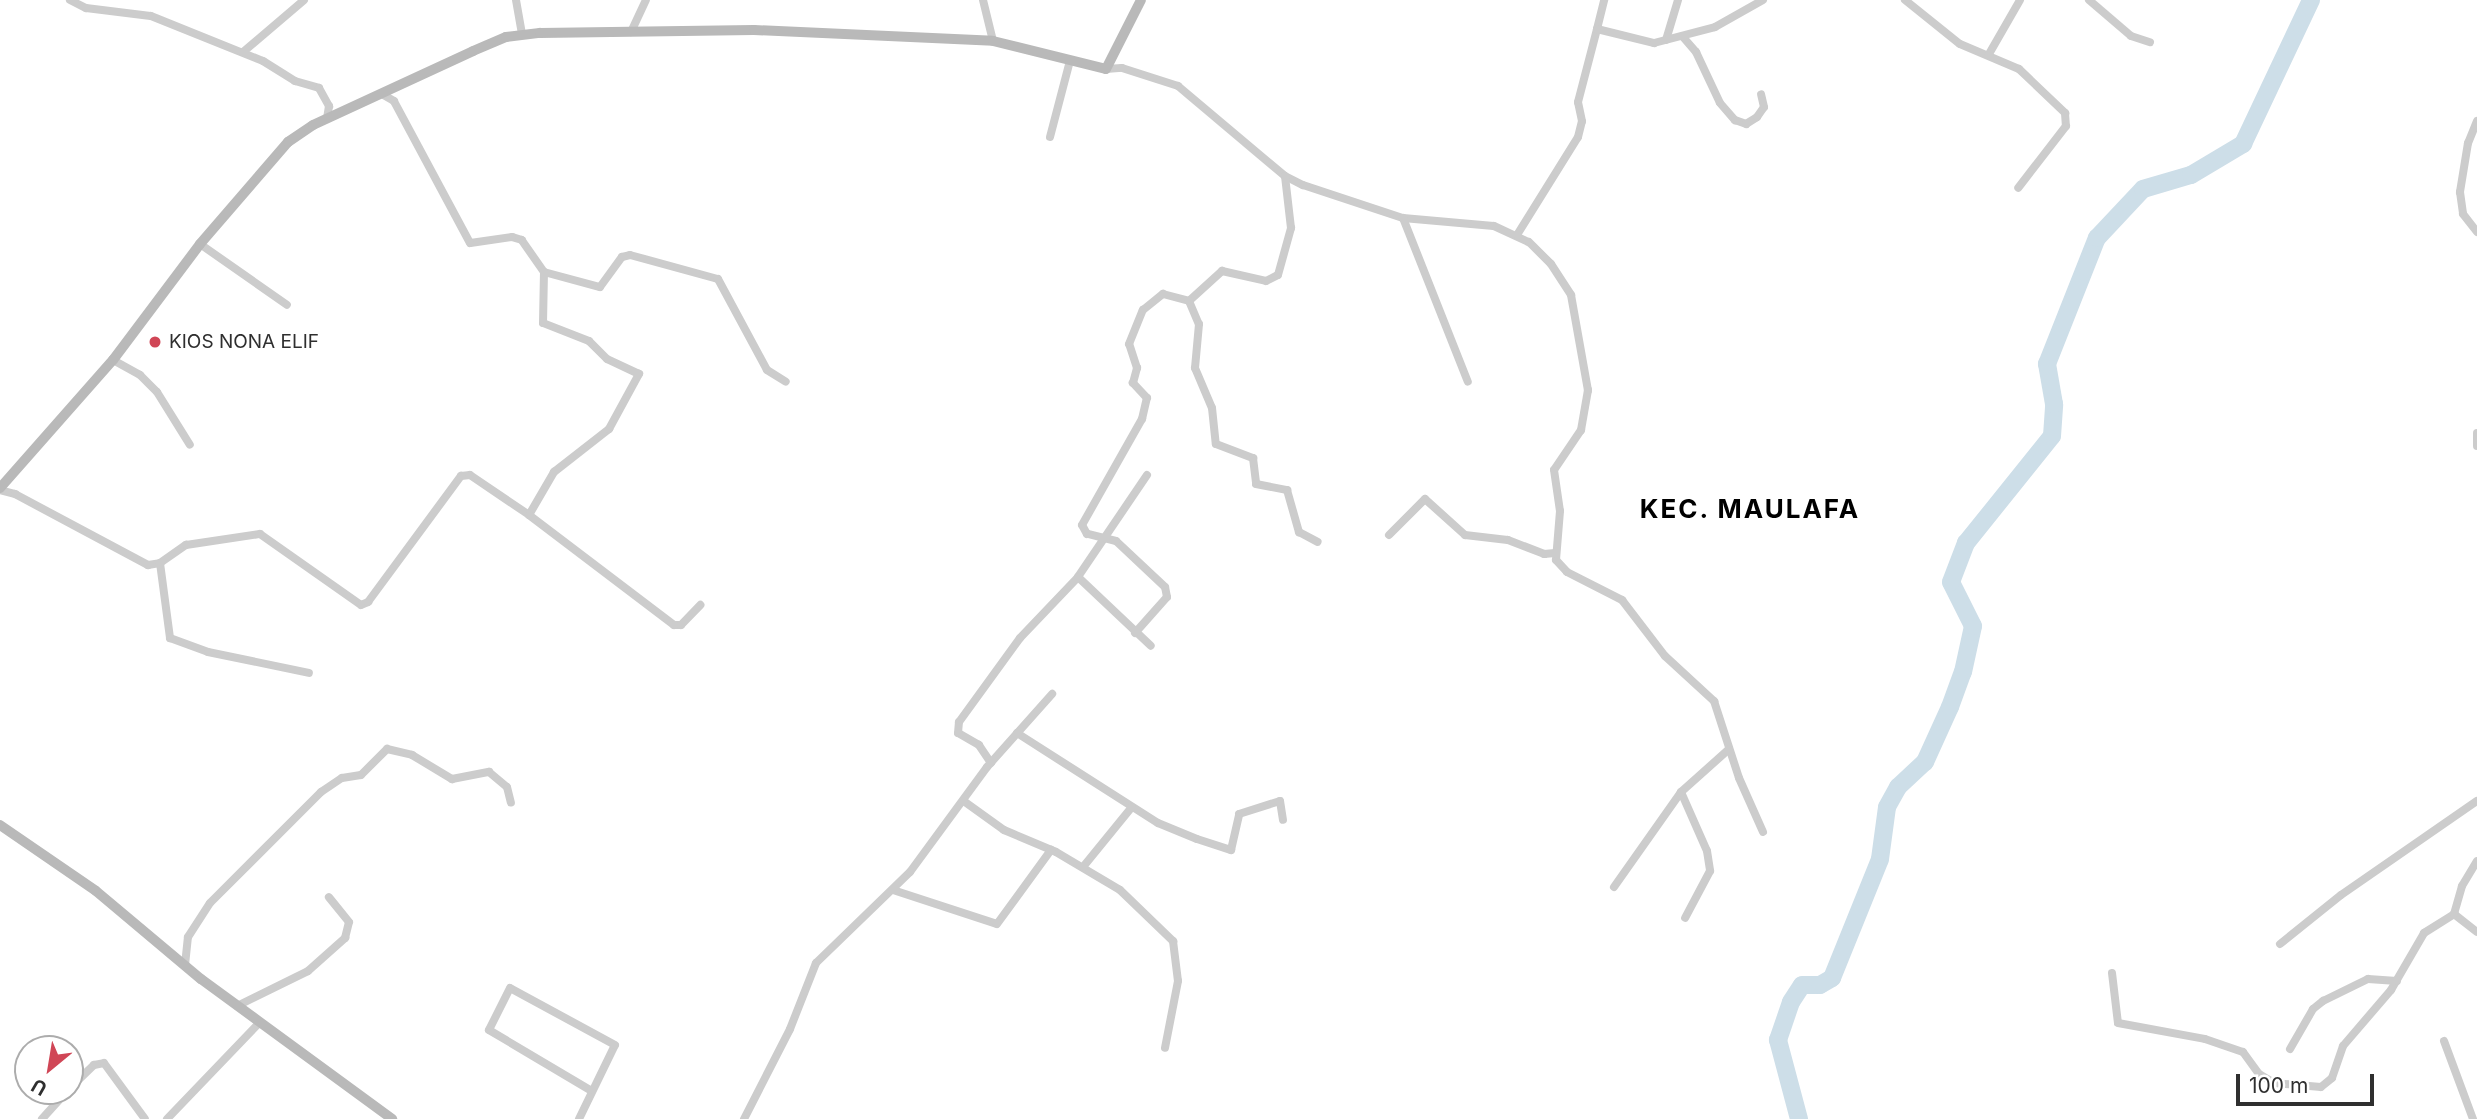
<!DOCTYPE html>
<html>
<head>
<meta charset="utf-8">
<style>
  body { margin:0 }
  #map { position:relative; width:2477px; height:1119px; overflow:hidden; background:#fff; font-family:Inter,sans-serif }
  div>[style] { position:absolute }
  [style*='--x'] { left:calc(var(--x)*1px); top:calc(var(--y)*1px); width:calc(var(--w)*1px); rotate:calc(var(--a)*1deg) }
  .river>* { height:18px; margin:-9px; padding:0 9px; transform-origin:9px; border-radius:9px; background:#cddee8 }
  .street>* { height:8px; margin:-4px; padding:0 4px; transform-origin:4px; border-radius:4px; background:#ccc }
  .secondary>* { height:10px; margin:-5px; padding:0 5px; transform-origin:5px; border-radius:5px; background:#b9b9b9 }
  .dots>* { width:19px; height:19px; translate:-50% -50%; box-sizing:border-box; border:4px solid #fff; border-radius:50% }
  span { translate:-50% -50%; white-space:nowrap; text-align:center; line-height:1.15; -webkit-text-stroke:7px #fff; paint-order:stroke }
  .poi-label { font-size:19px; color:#2f2f2f }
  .left { translate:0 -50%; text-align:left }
  .district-label { font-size:26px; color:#000; font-weight:700; letter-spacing:2px }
  .north { position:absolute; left:14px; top:1035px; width:70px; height:70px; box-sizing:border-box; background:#fff; border:2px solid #acacac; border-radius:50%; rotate:210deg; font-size:19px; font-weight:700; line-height:28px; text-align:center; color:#2f2f2f }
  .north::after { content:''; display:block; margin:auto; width:24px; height:32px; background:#d04656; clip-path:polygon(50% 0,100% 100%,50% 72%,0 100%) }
  .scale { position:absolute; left:2236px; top:1074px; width:138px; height:32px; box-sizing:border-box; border:4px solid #2f2f2f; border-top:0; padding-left:9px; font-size:21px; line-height:24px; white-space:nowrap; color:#2f2f2f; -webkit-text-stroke:5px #fff; paint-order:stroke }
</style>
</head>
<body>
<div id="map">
  <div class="river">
    <div style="--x:1799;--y:1119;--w:82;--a:-104.9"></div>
    <div style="--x:1778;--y:1040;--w:40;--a:-71.1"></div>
    <div style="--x:1791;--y:1002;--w:20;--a:-57"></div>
    <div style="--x:1802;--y:985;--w:18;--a:0"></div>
    <div style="--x:1820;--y:985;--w:14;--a:-30"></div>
    <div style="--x:1832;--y:978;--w:128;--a:-68"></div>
    <div style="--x:1880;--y:859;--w:52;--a:-82.3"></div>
    <div style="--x:1887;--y:807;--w:23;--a:-61"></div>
    <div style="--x:1898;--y:787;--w:37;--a:-43"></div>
    <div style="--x:1925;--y:762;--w:60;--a:-65.6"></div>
    <div style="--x:1950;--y:707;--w:37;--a:-70"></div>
    <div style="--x:1963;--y:672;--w:47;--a:-77.7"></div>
    <div style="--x:1973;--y:626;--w:49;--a:-116.6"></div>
    <div style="--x:1951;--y:582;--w:42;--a:-69"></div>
    <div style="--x:1966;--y:543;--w:137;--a:-51.2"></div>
    <div style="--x:2052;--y:436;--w:32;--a:-86"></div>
    <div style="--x:2054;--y:404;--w:41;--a:-99.9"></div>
    <div style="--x:2047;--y:364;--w:136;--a:-68.4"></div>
    <div style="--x:2097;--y:238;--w:67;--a:-46.8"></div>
    <div style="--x:2143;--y:189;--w:50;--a:-16.3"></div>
    <div style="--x:2191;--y:175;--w:61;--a:-30.8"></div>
    <div style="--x:2243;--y:144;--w:159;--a:-64.7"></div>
  </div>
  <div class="street">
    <div style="--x:70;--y:0;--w:18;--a:27"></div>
    <div style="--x:86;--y:8;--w:65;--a:7"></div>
    <div style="--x:151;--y:16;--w:121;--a:21.9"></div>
    <div style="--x:263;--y:61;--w:38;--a:32"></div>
    <div style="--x:295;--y:81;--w:25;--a:16"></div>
    <div style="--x:319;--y:88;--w:21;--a:61"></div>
    <div style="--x:329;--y:106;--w:13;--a:99"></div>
    <div style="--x:516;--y:0;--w:35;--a:80"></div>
    <div style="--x:983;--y:0;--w:42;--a:76.3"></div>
    <div style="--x:1905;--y:0;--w:70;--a:38.7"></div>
    <div style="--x:1960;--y:44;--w:64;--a:23"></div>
    <div style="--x:2019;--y:69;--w:64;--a:43.7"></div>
    <div style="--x:2065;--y:113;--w:13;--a:86"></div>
    <div style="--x:2066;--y:126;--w:78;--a:127.7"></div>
    <div style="--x:2089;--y:0;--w:55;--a:40.6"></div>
    <div style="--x:2131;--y:36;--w:20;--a:18"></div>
    <div style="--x:1597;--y:29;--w:30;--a:-76"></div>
    <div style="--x:631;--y:32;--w:35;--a:-65"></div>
    <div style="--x:1683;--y:37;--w:20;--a:49"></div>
    <div style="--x:1696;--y:52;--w:56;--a:64.8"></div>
    <div style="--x:1720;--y:103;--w:23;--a:49"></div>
    <div style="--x:1735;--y:120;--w:12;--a:20"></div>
    <div style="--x:1746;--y:124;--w:13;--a:-32"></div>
    <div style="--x:1757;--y:117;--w:12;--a:-55"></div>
    <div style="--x:1764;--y:107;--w:13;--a:-103"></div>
    <div style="--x:1666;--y:40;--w:42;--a:-73.3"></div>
    <div style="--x:243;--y:52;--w:80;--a:-40.4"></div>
    <div style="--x:1989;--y:54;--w:62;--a:-60.1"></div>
    <div style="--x:1106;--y:69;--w:16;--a:-4"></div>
    <div style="--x:1122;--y:68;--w:59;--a:17.8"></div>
    <div style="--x:1178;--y:86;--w:140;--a:40.1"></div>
    <div style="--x:1285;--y:176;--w:20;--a:27"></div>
    <div style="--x:1303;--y:185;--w:105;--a:18.3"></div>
    <div style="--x:1403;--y:218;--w:91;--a:5"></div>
    <div style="--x:1494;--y:226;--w:38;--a:25"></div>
    <div style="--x:1529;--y:242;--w:31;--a:45"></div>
    <div style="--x:1551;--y:264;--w:37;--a:57"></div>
    <div style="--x:1571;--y:295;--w:97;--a:79.9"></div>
    <div style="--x:1588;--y:390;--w:41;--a:99.9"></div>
    <div style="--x:1581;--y:430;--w:48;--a:124"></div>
    <div style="--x:1554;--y:470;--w:41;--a:81.7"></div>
    <div style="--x:1560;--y:511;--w:49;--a:94.7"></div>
    <div style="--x:1556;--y:560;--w:16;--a:47"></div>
    <div style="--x:1567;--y:572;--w:62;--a:27"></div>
    <div style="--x:1622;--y:600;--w:71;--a:52.5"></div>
    <div style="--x:1665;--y:656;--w:67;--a:42.6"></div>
    <div style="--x:1714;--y:701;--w:81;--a:72"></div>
    <div style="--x:1739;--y:778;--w:59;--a:66"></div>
    <div style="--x:2477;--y:121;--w:24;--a:112"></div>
    <div style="--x:2468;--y:143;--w:50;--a:99.3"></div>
    <div style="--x:2460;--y:192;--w:22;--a:82"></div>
    <div style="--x:2463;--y:214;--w:23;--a:52"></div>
    <div style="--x:1050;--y:137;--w:79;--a:-75.3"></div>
    <div style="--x:1403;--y:218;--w:176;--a:68.4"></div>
    <div style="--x:1517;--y:235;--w:115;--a:-58.1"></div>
    <div style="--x:1578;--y:137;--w:16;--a:-76"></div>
    <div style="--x:1582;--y:121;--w:19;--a:-102"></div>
    <div style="--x:1578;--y:102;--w:75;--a:-75.4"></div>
    <div style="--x:1597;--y:29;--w:59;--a:13.8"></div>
    <div style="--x:1654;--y:43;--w:63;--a:-14.7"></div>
    <div style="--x:1715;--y:27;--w:55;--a:-29.4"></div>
    <div style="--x:200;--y:244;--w:106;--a:35"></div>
    <div style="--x:544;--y:272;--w:58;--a:15"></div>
    <div style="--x:600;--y:287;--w:37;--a:-54"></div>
    <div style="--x:622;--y:257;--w:8;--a:-14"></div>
    <div style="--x:630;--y:255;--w:91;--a:15.3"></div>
    <div style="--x:718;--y:279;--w:103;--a:61.7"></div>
    <div style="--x:767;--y:370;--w:22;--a:32"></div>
    <div style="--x:1189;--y:301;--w:45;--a:-42.3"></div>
    <div style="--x:1222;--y:271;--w:45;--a:12.8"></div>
    <div style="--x:1266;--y:281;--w:13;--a:-27"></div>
    <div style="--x:1278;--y:275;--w:49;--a:-74.5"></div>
    <div style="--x:1291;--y:228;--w:52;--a:-96.6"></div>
    <div style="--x:113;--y:360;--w:31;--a:29"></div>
    <div style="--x:140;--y:375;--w:24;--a:45"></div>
    <div style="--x:157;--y:392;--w:62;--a:58.1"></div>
    <div style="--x:2477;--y:433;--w:13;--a:90"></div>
    <div style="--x:1147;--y:475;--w:123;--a:124.1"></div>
    <div style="--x:1078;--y:577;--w:100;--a:43.4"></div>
    <div style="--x:0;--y:490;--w:16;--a:15"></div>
    <div style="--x:15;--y:494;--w:151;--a:28.1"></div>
    <div style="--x:148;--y:565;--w:12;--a:-9"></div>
    <div style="--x:160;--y:563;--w:32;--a:-35"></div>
    <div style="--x:186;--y:545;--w:75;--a:-8.5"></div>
    <div style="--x:260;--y:534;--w:123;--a:35.1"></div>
    <div style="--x:361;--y:605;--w:8;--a:-23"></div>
    <div style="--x:368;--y:602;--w:157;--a:-53.6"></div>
    <div style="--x:461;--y:476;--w:9;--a:-6"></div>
    <div style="--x:470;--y:475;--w:71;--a:34.1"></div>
    <div style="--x:529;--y:515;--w:50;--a:-59.8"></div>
    <div style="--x:554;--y:472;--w:70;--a:-38"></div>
    <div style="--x:609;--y:429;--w:63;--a:-61.4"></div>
    <div style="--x:639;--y:374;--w:35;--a:-155"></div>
    <div style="--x:607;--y:359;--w:25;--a:-135"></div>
    <div style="--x:589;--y:341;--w:49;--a:-158.6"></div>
    <div style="--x:543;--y:323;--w:51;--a:-88.9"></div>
    <div style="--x:544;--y:272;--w:39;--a:-125"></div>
    <div style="--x:522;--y:240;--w:10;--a:-163"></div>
    <div style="--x:512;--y:237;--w:42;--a:171.9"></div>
    <div style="--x:470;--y:243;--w:161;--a:-118.2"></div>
    <div style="--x:394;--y:101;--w:14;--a:-150"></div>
    <div style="--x:529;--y:515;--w:182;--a:37.2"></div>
    <div style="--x:674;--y:625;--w:7;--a:0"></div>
    <div style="--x:681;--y:625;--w:28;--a:-46"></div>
    <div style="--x:1389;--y:535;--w:51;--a:-45"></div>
    <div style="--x:1425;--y:499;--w:54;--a:42"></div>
    <div style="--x:1465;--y:535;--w:43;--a:6.6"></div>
    <div style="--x:1508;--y:540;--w:39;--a:21"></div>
    <div style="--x:1544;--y:554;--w:11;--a:-5"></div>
    <div style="--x:160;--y:563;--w:76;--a:82.4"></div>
    <div style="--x:170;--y:638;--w:40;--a:20.2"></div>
    <div style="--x:208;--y:652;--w:103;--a:11.7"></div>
    <div style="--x:1135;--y:633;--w:48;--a:-48.4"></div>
    <div style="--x:1167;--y:597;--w:10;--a:-101"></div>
    <div style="--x:1165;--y:587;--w:67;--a:-136.8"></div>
    <div style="--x:1116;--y:541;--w:30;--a:-166"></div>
    <div style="--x:1087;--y:534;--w:10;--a:-119"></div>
    <div style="--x:1082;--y:525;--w:122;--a:-60.5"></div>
    <div style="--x:1142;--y:419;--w:22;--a:-77"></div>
    <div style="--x:1147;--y:398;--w:21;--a:-133"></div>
    <div style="--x:1133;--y:383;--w:16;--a:-75"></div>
    <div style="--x:1137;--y:368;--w:25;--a:-108"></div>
    <div style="--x:1129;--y:344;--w:37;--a:-68"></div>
    <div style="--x:1143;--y:310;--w:26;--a:-39"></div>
    <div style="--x:1163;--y:294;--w:27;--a:15"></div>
    <div style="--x:1189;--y:301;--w:25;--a:67"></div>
    <div style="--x:1199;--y:324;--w:44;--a:95.2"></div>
    <div style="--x:1195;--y:368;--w:43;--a:67"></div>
    <div style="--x:1212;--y:408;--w:36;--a:84"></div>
    <div style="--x:1216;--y:444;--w:40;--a:21"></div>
    <div style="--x:1253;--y:458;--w:26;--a:83"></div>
    <div style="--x:1256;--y:484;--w:32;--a:11"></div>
    <div style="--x:1287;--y:490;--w:44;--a:74.1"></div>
    <div style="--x:1299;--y:532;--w:21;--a:28"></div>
    <div style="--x:1017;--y:733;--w:167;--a:32.6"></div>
    <div style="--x:1158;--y:823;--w:42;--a:22.3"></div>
    <div style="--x:1197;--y:839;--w:36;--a:18"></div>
    <div style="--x:1231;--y:850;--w:37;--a:-77"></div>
    <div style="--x:1239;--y:814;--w:43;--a:-17.6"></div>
    <div style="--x:1280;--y:801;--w:19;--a:81"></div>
    <div style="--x:991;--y:763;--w:22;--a:-124"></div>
    <div style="--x:979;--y:745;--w:24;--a:-150"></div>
    <div style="--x:958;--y:733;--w:11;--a:-85"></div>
    <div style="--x:959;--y:722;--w:104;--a:-54"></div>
    <div style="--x:1020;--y:638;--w:84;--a:-46.4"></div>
    <div style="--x:1681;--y:792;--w:64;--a:66.2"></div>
    <div style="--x:1707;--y:851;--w:20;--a:81"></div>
    <div style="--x:1710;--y:871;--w:53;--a:118"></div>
    <div style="--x:965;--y:802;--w:48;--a:35.7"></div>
    <div style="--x:1004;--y:830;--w:56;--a:22.9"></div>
    <div style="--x:1056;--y:852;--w:74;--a:30.7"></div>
    <div style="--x:1120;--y:890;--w:74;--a:43.9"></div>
    <div style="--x:1173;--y:941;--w:40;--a:82.9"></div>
    <div style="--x:1178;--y:981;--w:68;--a:101"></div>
    <div style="--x:1083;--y:867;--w:77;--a:-50.8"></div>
    <div style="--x:1614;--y:887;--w:116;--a:-54.8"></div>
    <div style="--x:1681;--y:792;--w:63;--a:-41.8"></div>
    <div style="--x:893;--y:890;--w:109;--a:18.1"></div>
    <div style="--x:997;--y:924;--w:92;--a:-53.9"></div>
    <div style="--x:2454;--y:914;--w:29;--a:38"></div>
    <div style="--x:2280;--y:944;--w:78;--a:-38.8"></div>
    <div style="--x:2341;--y:895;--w:165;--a:-34.7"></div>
    <div style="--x:185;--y:965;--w:28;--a:-84"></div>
    <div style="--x:188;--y:937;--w:40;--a:-57.1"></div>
    <div style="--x:210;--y:903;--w:157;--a:-45"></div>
    <div style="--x:321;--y:792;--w:25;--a:-34"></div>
    <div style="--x:342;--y:778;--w:19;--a:-9"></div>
    <div style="--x:361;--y:775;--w:37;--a:-45"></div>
    <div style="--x:387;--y:749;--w:26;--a:13"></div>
    <div style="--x:412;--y:755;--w:47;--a:31"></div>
    <div style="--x:452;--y:779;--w:38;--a:-11"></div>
    <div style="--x:489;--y:772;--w:23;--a:40"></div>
    <div style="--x:507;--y:787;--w:16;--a:76"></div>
    <div style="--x:2112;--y:973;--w:50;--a:83.2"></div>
    <div style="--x:2118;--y:1023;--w:88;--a:10.4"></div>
    <div style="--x:2205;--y:1039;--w:40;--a:18.9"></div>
    <div style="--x:2243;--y:1052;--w:27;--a:54"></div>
    <div style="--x:2259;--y:1074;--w:17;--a:31"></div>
    <div style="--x:2274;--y:1083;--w:47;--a:4.9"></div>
    <div style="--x:2321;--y:1087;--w:14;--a:-39"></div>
    <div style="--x:2332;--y:1078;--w:34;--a:-71"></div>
    <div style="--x:2343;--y:1046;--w:74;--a:-49.4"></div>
    <div style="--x:2391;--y:990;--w:66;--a:-59.9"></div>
    <div style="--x:2424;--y:933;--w:36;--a:-32"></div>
    <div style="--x:2454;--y:914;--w:29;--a:-74"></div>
    <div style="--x:2462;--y:886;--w:29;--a:-59"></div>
    <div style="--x:237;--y:1006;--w:79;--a:-26.2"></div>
    <div style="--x:308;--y:971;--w:50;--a:-41.7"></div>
    <div style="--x:345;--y:938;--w:16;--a:-76"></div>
    <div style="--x:349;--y:922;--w:32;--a:-129"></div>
    <div style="--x:2444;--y:1041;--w:83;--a:69.6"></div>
    <div style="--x:2290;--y:1049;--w:46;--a:-60.1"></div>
    <div style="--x:2313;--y:1009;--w:13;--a:-39"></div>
    <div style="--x:2323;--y:1001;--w:50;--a:-26.1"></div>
    <div style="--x:2368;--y:979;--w:29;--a:4"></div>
    <div style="--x:70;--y:1088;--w:33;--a:-44"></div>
    <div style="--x:94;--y:1065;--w:10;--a:-11"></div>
    <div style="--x:104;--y:1063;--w:69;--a:53.8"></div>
    <div style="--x:42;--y:1119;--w:38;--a:-48"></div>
    <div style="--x:167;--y:1119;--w:133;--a:-46.2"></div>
    <div style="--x:579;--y:1119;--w:82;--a:-64.1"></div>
    <div style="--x:615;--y:1045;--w:119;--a:-151.5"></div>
    <div style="--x:510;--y:988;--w:47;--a:116.6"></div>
    <div style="--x:489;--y:1030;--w:117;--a:30.7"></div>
    <div style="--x:744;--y:1119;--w:101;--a:-62.9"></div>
    <div style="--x:790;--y:1029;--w:71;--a:-68.5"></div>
    <div style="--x:816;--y:963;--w:131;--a:-44.1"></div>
    <div style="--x:910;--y:872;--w:130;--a:-53.7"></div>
    <div style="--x:987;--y:767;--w:98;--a:-48.3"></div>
  </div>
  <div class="secondary">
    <div style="--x:0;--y:488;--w:171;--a:-48.6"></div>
    <div style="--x:113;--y:360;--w:145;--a:-53.1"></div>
    <div style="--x:200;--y:244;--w:135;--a:-49.2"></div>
    <div style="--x:288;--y:142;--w:30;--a:-34"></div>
    <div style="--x:313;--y:125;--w:176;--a:-24.8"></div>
    <div style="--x:473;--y:51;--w:36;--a:-23"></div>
    <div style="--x:506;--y:37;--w:34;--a:-7"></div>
    <div style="--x:540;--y:33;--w:214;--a:-0.8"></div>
    <div style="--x:754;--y:30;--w:239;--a:2.6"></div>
    <div style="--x:993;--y:41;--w:116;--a:13.9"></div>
    <div style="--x:1106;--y:69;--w:77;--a:-63.1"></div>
    <div style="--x:0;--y:825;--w:116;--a:34.5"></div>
    <div style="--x:96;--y:891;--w:137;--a:40"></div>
    <div style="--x:201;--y:979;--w:237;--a:36.2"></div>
  </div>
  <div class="dots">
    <div style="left:155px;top:342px;background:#d04656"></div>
  </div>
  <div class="poi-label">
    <span class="left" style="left:169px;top:342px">KIOS NONA ELIF</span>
  </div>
  <div class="district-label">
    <span style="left:1750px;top:509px">KEC. MAULAFA</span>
  </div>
  <div class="north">U</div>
  <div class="scale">100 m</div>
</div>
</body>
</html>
